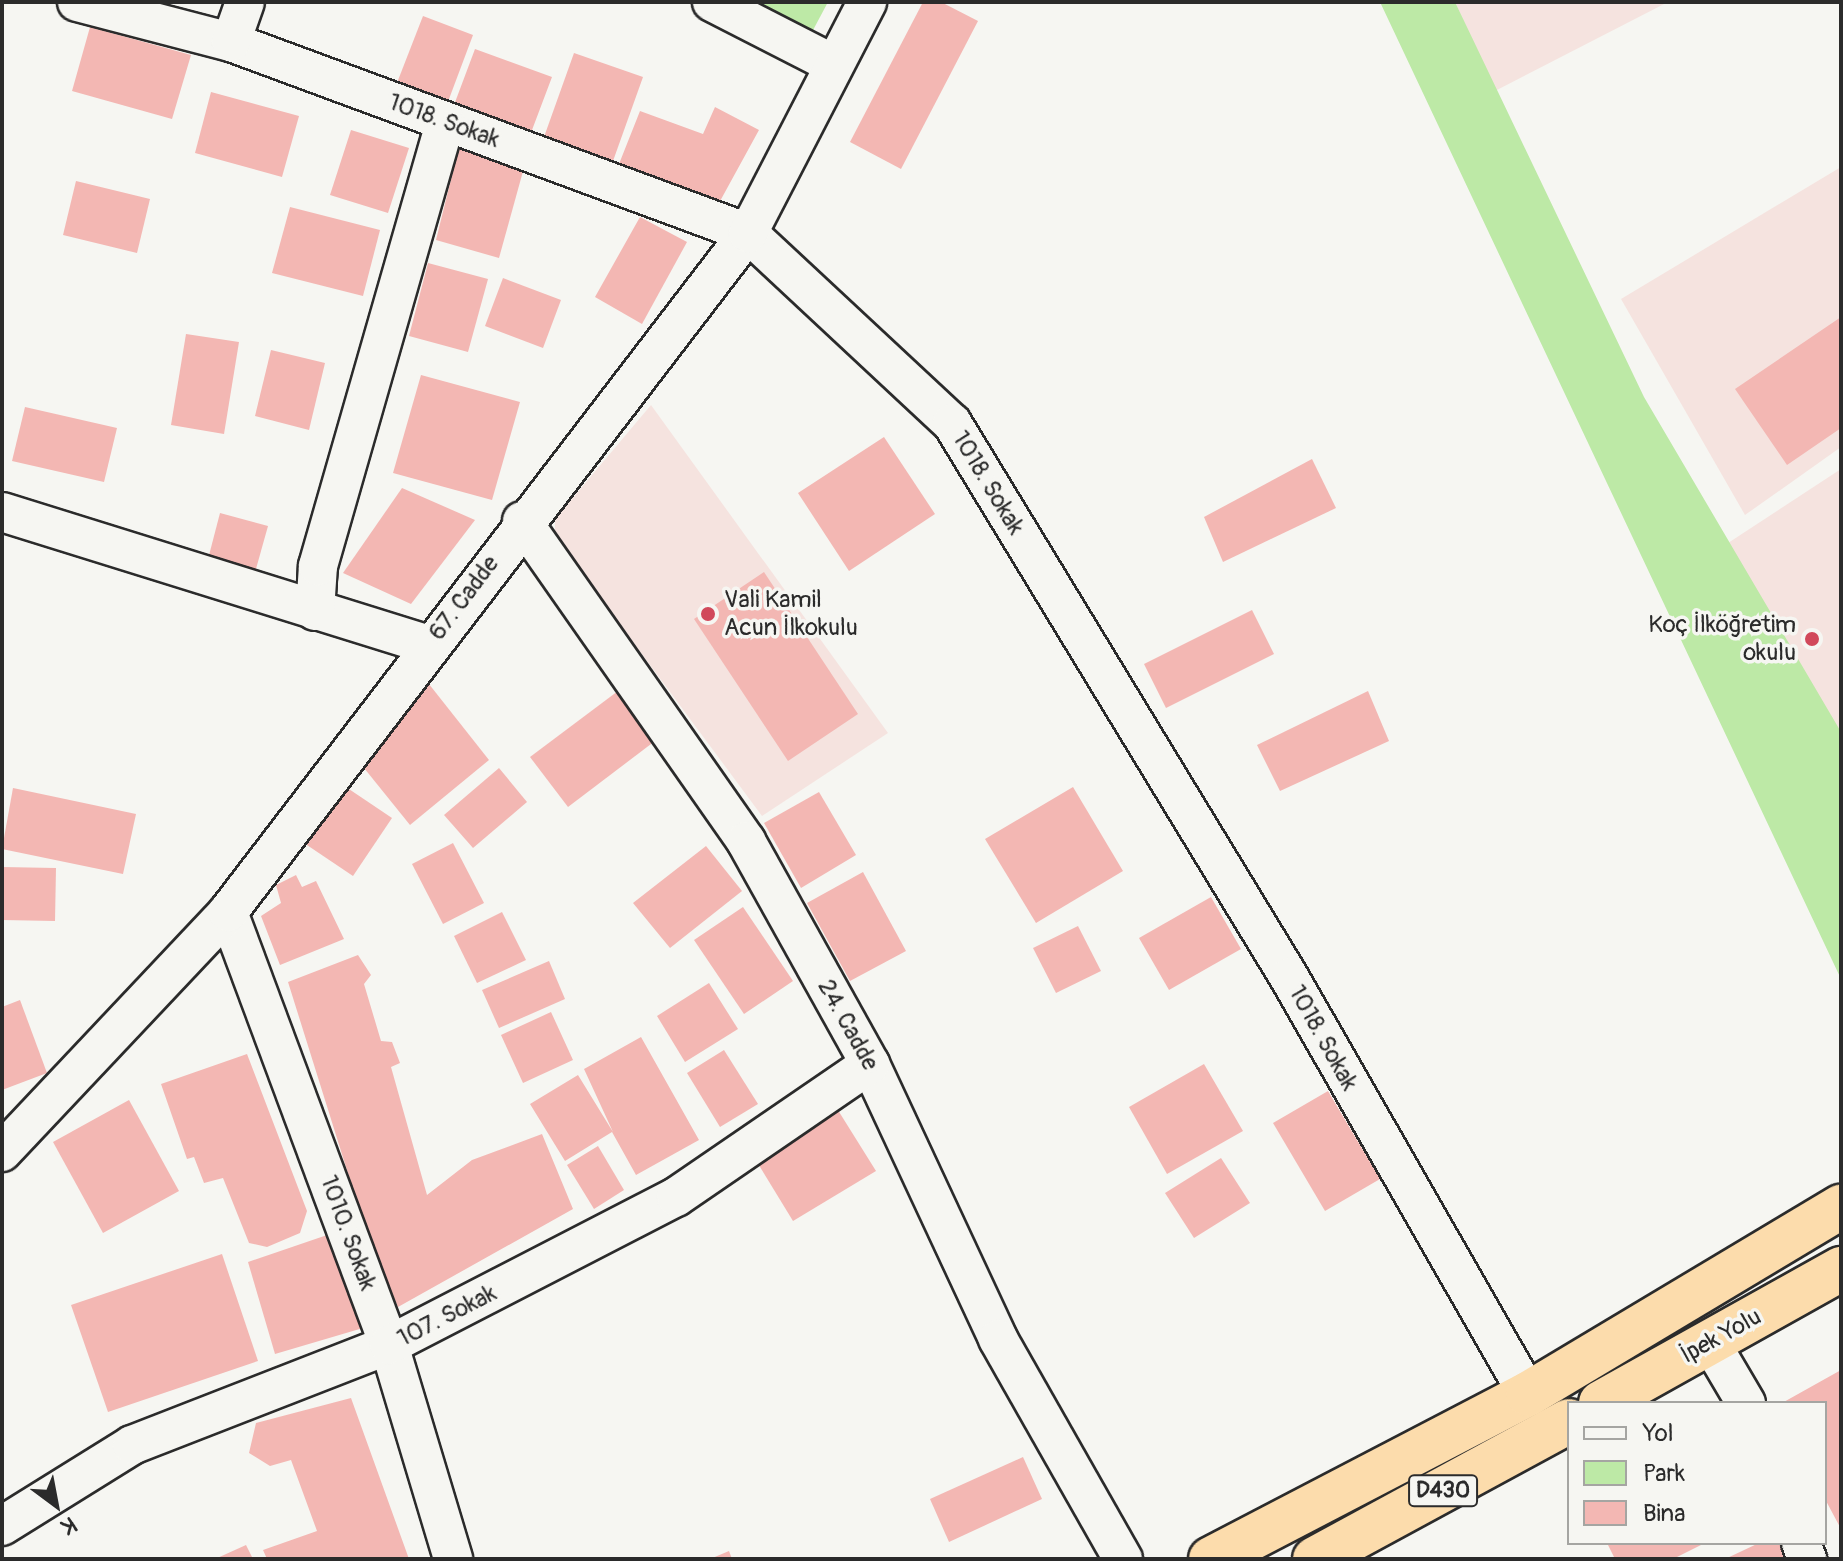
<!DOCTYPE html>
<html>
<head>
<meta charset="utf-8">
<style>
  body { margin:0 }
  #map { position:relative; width:1843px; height:1561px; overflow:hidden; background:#f6f6f2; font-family:Pangolin,sans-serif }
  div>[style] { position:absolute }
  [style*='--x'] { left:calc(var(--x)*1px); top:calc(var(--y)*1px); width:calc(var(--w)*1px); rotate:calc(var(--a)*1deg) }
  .built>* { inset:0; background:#f5e3df }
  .green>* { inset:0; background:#bde9a6 }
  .building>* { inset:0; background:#f3b7b3 }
  .roads { filter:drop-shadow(2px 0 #2b2b2b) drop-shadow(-2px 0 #2b2b2b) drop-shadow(0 2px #2b2b2b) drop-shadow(0 -2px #2b2b2b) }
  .minor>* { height:38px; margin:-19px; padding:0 19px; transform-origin:19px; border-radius:19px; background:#f6f6f2 }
  .highway>* { height:44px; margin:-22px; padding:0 22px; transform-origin:22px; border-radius:22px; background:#fcdcac }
  .dots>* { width:22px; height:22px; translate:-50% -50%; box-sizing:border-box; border:4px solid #f6f6f2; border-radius:50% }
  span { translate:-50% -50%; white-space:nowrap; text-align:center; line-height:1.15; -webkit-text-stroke:7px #f6f6f2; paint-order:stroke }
  .shield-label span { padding:2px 6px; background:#f6f6f2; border:2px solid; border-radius:6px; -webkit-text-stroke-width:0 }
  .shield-label { font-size:22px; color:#2b2b2b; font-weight:700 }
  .street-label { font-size:24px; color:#2b2b2b }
  .poi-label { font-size:24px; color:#2b2b2b }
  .left { translate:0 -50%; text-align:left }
  .right { translate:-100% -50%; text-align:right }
  .frame { position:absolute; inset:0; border:4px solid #2b2b2b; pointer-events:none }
  .legend { position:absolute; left:1567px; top:1401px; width:260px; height:144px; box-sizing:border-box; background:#f6f6f2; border:2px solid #a5a5a2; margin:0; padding:10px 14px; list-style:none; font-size:24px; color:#2b2b2b }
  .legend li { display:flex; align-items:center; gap:16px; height:40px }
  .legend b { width:40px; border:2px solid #a5a5a2 }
  .north { position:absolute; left:16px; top:1465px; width:80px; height:80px; -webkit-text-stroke:6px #f6f6f2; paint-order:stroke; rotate:148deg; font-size:22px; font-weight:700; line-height:32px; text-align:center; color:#2b2b2b }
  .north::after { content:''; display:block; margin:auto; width:28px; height:36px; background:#2b2b2b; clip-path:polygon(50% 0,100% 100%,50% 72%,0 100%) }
</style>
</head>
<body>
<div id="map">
  <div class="built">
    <div style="clip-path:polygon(1455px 2px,1668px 2px,1495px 91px)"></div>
    <div style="clip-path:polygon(1841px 167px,1841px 447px,1745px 515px,1621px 299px)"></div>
    <div style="clip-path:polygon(651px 405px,888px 733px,762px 816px,555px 537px,555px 519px)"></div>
    <div style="clip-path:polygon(1841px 469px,1841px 733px,1725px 545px)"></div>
  </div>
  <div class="green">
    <div style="clip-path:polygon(754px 2px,828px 2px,812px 32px)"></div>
    <div style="clip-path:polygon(1380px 2px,1455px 2px,1644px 397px,1841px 732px,1841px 979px)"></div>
  </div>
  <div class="building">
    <div style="clip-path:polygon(923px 2px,941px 2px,978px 21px,901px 169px,850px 142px)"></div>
    <div style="clip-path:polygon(423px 16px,473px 35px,446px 107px,395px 88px)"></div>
    <div style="clip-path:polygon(90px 27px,191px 55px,172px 119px,72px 91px)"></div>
    <div style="clip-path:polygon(475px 49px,552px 77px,529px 138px,484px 114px,481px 124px,451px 113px)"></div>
    <div style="clip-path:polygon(574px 53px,643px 77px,613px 161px,544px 137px)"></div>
    <div style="clip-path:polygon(211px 92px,299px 116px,282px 177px,195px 153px)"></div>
    <div style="clip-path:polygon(715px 107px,759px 130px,719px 203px,619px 164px,640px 111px,703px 134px)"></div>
    <div style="clip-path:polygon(351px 130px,409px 148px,388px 213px,330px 195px)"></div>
    <div style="clip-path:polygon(460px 143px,525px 164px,499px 258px,436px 240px)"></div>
    <div style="clip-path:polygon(76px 181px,150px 199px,137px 253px,63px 235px)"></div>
    <div style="clip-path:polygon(290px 207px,380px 230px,363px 296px,272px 273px)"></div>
    <div style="clip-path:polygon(640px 217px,687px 242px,642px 324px,595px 297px)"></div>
    <div style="clip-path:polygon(428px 263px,488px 279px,468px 352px,409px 336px)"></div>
    <div style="clip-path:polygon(503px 278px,561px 300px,543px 348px,485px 326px)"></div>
    <div style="clip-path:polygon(1841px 317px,1841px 428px,1787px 465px,1735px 389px)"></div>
    <div style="clip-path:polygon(186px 334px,239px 342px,224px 434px,171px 425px)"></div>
    <div style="clip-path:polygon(271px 350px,325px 363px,309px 430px,255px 416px)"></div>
    <div style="clip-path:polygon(421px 375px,520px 402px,492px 500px,393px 473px)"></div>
    <div style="clip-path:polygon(25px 407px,117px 428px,104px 482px,12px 461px)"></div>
    <div style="clip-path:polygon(884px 437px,935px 514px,849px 571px,798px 493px)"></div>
    <div style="clip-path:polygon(1312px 459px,1336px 508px,1223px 562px,1204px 517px)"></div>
    <div style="clip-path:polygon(402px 488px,475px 520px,411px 604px,343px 573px)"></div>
    <div style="clip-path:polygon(220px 513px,268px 526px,254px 576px,207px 563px)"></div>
    <div style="clip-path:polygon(764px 572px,858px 714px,788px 761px,694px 619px)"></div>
    <div style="clip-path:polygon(1252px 610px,1274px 654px,1166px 708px,1144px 664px)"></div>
    <div style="clip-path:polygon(425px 679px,489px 760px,410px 825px,360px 763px)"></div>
    <div style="clip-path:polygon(618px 691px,655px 741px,568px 807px,530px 757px)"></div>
    <div style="clip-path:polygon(1368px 691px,1389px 741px,1280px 791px,1257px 745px)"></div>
    <div style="clip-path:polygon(499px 768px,527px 802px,473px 848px,444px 815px)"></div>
    <div style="clip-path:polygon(337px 781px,392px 818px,353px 876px,298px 839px)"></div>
    <div style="clip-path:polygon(1073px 787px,1123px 871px,1036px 923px,985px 839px)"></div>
    <div style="clip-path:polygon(13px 788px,136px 814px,123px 874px,2px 849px)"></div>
    <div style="clip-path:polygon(819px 792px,856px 855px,801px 888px,764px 823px)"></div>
    <div style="clip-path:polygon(453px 843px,484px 903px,443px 924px,412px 864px)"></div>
    <div style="clip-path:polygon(706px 846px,742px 891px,670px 948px,633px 903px)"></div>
    <div style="clip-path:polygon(2px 867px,56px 868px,55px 921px,2px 920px)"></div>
    <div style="clip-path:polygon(863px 872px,906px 951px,850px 981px,807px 903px)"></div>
    <div style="clip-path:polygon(296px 875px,302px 887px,316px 881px,344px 939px,280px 965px,261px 916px,281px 903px,276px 885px)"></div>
    <div style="clip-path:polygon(1211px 897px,1241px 949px,1169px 990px,1139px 938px)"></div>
    <div style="clip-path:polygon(743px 907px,793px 981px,744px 1014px,694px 940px)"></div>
    <div style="clip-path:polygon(502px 912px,526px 960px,477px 983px,454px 936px)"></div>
    <div style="clip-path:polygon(1078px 926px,1101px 971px,1056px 993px,1033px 948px)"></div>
    <div style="clip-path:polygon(358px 955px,371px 975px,364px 984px,381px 1041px,392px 1042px,400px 1063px,391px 1067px,427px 1195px,472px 1160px,542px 1134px,573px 1209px,398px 1307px,367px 1234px,288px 982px)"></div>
    <div style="clip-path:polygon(549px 961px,565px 999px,499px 1028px,482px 990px)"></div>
    <div style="clip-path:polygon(709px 983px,738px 1029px,685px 1062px,657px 1016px)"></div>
    <div style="clip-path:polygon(20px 1000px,47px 1073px,2px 1090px,2px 1007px)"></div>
    <div style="clip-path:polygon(551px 1012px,573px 1060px,523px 1083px,501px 1035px)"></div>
    <div style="clip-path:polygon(641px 1037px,699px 1140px,636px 1175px,612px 1132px,565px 1161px,530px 1104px,578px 1075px,613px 1132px,584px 1069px)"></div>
    <div style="clip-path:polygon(724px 1050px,758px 1104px,720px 1127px,687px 1073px)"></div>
    <div style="clip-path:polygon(247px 1054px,307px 1211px,300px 1233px,267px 1247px,249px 1243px,223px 1178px,204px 1183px,194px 1157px,187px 1159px,161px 1084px)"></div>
    <div style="clip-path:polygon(1204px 1064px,1243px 1131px,1167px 1174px,1129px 1107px)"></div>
    <div style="clip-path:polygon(1328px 1091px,1380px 1179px,1325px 1211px,1273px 1123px)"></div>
    <div style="clip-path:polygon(129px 1100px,179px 1191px,103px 1233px,53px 1142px)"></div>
    <div style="clip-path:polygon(836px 1107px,876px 1171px,793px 1221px,754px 1157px)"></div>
    <div style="clip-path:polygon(598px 1146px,624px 1190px,594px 1209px,567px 1165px)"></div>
    <div style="clip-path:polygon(1221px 1158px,1250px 1203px,1194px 1238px,1165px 1193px)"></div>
    <div style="clip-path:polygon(333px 1233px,363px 1328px,275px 1354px,248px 1262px)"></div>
    <div style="clip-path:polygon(222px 1254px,258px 1361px,108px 1412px,71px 1305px)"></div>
    <div style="clip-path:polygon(1841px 1370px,1841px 1529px,1825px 1499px,1825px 1403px,1782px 1403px)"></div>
    <div style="clip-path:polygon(351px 1398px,409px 1559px,267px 1559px,263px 1550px,317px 1531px,291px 1460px,270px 1466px,249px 1453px,256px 1423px)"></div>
    <div style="clip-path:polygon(1023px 1457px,1042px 1499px,949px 1542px,930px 1499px)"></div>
    <div style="clip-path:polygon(1607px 1543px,1705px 1543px,1673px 1559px,1615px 1559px)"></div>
    <div style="clip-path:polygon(1759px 1543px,1779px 1543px,1786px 1559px,1725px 1559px)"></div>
    <div style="clip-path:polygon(246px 1545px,253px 1559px,215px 1559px)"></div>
    <div style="clip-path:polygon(729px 1551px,732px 1559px,710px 1559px)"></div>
  </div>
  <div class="roads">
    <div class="minor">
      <div style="--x:77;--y:2;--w:159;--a:14.6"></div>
      <div style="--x:231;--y:42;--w:551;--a:20.28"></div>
      <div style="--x:748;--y:233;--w:279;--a:43"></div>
      <div style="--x:952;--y:423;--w:648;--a:58.69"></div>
      <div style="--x:1289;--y:977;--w:481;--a:60.2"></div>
      <div style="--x:712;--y:2;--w:136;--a:27.1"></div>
      <div style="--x:231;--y:42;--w:42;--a:-70.7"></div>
      <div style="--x:2;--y:512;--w:446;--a:17.3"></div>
      <div style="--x:522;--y:521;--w:391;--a:55"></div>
      <div style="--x:746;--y:841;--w:255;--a:60.9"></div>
      <div style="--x:870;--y:1064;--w:303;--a:65"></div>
      <div style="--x:998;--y:1339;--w:253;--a:60.4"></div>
      <div style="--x:315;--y:611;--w:45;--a:-86.2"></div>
      <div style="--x:318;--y:566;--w:462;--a:-74"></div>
      <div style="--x:228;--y:912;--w:462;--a:69.6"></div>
      <div style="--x:389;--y:1345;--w:223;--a:73.3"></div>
      <div style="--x:2;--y:1152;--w:330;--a:-46.7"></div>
      <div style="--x:228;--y:912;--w:855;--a:-52.55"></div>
      <div style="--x:748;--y:233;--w:260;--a:-62.7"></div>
      <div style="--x:1710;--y:1342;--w:71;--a:59.5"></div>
      <div style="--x:2;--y:1526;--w:153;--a:-31.9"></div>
      <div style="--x:132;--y:1445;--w:276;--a:-21.3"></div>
      <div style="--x:389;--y:1345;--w:323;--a:-27.3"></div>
      <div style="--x:676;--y:1197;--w:235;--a:-34.4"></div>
      <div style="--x:1801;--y:1543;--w:17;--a:69"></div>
    </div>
    <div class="highway">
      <div style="--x:1601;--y:1403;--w:275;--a:-29.2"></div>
      <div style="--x:1211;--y:1559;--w:357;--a:-27.5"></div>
      <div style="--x:1528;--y:1394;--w:365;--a:-30.9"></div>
      <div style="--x:1315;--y:1559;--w:289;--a:-28.5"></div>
    </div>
  </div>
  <div class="dots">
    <div style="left:708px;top:614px;background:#d1495b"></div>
    <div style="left:1812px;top:639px;background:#d1495b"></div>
  </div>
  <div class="shield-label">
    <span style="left:1443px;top:1491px">D430</span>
  </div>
  <div class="street-label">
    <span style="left:444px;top:121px;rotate:20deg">1018. Sokak</span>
    <span style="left:988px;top:483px;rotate:59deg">1018. Sokak</span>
    <span style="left:464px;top:598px;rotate:-53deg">67. Cadde</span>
    <span style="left:848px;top:1025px;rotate:61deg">24. Cadde</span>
    <span style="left:1323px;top:1038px;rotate:61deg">1018. Sokak</span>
    <span style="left:348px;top:1233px;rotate:70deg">1010. Sokak</span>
    <span style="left:447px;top:1316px;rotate:-27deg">107. Sokak</span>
    <span style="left:1721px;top:1336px;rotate:-29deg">İpek Yolu</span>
  </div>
  <div class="poi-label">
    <span class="left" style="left:724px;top:614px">Vali Kamil<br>Acun İlkokulu</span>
    <span class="right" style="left:1796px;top:639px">Koç İlköğretim<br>okulu</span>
  </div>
  <div class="frame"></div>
  <ul class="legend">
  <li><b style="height:10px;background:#f6f6f2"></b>Yol</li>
  <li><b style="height:22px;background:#bde9a6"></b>Park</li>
  <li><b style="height:22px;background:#f3b7b3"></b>Bina</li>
  </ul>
  <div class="north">K</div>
</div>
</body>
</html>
